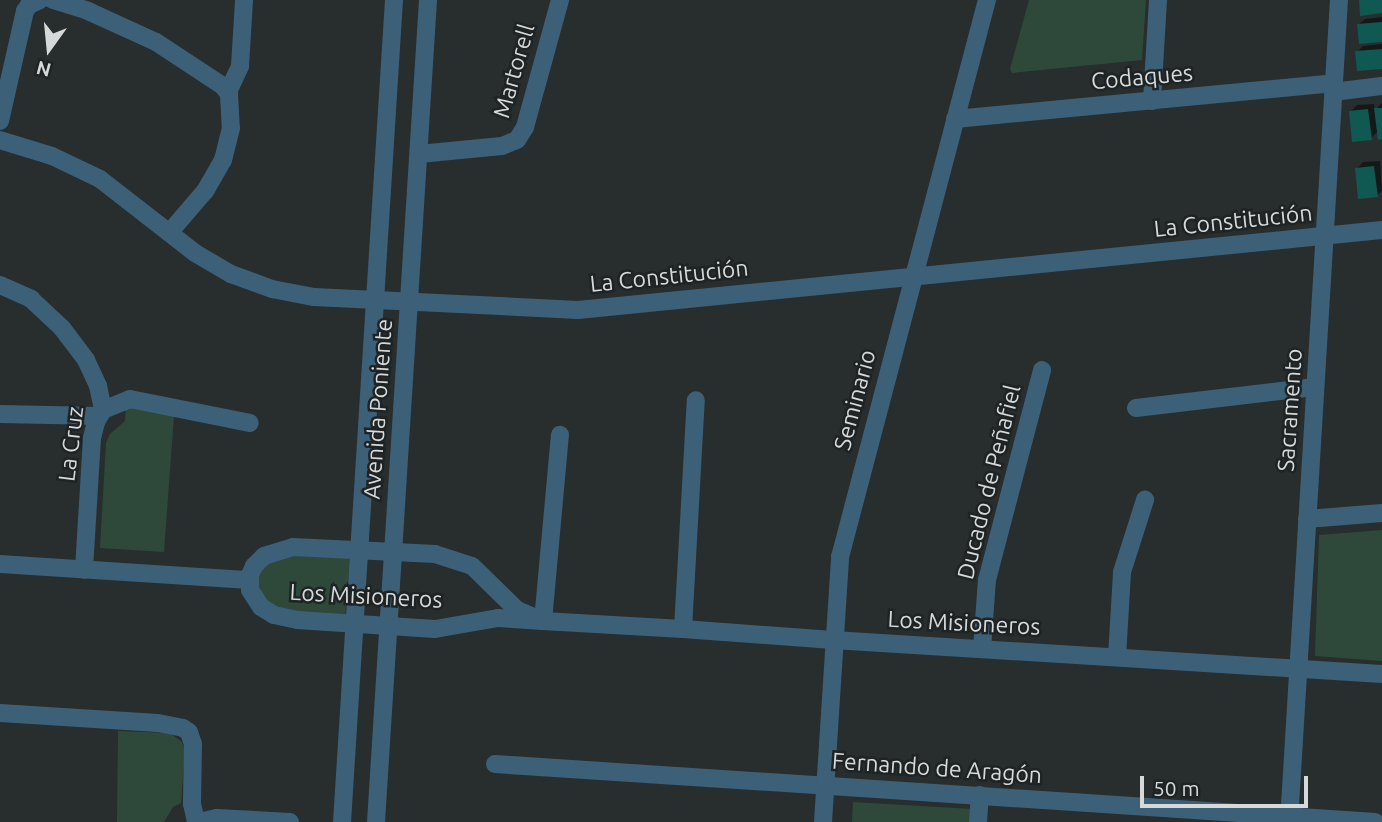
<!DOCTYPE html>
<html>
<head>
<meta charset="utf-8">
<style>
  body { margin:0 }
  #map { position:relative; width:1382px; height:822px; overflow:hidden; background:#282d2e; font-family:Ubuntu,sans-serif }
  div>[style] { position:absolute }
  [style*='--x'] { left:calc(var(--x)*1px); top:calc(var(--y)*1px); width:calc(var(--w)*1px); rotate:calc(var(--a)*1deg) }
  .green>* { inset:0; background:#2e493a }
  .shadow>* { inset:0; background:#0007 }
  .building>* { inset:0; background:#105852 }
  .minor>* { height:18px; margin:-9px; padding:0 9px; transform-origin:9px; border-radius:9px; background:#3d6079 }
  span { translate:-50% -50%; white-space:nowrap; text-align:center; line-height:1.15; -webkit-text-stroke:5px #1e2324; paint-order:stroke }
  .street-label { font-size:23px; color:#d6d9da }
  .north { position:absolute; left:14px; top:14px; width:70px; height:70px; -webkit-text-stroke:5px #1e2324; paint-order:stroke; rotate:195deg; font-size:19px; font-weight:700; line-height:28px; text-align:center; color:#d6d9da }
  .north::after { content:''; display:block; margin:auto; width:24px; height:32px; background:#d6d9da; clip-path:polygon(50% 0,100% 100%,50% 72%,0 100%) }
  .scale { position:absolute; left:1140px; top:776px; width:168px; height:32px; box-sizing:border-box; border:4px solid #d6d9da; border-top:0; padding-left:9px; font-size:21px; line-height:24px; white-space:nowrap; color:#d6d9da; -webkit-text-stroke:5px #1e2324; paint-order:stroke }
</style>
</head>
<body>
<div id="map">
  <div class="green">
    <div style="clip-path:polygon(1029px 0,1146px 0,1142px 60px,1012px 73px,1010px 69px)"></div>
    <div style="clip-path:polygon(126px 404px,174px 416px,164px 552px,100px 548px,106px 443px,110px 434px,125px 421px)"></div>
    <div style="clip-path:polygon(1382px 530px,1382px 661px,1315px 656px,1319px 535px)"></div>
    <div style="clip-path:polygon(350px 554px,345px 619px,268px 608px,252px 580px,272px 556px)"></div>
    <div style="clip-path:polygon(118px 731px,170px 733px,182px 742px,185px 750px,181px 803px,173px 807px,164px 822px,117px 822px)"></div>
    <div style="clip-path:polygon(853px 802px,972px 809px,971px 822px,852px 822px)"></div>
  </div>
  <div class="shadow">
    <div style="clip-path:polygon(1382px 17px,1382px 40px,1358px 25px,1365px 19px)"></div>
    <div style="clip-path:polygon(1382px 44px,1382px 67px,1357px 52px,1363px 46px)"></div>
    <div style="clip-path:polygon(1382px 103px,1382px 138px,1378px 131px,1371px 138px,1350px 112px,1357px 105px,1374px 104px,1375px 110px)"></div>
    <div style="clip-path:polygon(1380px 161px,1382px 191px,1377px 195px,1357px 169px,1363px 162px)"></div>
  </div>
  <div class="building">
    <div style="clip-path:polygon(1359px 0,1382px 0,1382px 13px,1360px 16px)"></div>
    <div style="clip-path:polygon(1382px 22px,1382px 42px,1359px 44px,1357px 24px)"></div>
    <div style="clip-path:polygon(1382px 49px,1382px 69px,1357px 71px,1355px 51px)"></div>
    <div style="clip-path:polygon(1374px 108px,1382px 108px,1382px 139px,1378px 140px)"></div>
    <div style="clip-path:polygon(1368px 109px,1372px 140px,1352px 142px,1349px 111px)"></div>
    <div style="clip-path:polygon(1374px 166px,1378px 197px,1358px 199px,1355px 168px)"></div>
  </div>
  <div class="minor">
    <div style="--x:53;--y:0;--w:37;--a:17"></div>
    <div style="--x:88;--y:11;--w:75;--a:24.5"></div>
    <div style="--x:156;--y:42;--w:80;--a:33.3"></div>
    <div style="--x:223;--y:86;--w:10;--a:53"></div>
    <div style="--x:229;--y:94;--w:34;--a:87"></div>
    <div style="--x:231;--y:128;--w:33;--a:104"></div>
    <div style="--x:223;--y:160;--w:36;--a:120"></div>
    <div style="--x:205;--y:191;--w:55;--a:130.6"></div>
    <div style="--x:228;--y:92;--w:29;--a:-65"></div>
    <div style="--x:240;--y:66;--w:66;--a:-86.5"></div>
    <div style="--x:1333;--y:92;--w:49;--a:-7"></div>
    <div style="--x:1152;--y:101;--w:101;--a:-86.6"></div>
    <div style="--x:955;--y:119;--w:381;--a:-5.4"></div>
    <div style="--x:0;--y:121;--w:113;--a:-77.2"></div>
    <div style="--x:25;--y:11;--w:7;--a:-56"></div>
    <div style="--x:29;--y:5;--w:12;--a:-24"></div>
    <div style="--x:0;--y:140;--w:54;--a:17.1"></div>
    <div style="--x:52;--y:156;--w:53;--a:25.6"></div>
    <div style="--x:100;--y:179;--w:120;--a:37.9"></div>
    <div style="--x:195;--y:253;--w:42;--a:30.3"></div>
    <div style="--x:231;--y:274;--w:44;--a:20.1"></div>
    <div style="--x:272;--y:289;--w:43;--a:10.8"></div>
    <div style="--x:314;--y:297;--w:264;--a:2.8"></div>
    <div style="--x:578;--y:310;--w:808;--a:-5.68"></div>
    <div style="--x:419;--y:154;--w:83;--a:-5.5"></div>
    <div style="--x:502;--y:146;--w:16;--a:-22"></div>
    <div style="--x:517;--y:140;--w:15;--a:-58"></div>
    <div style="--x:525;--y:127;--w:132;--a:-74.6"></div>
    <div style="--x:0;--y:285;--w:34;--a:24"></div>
    <div style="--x:31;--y:299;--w:42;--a:43.1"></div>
    <div style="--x:62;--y:328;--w:40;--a:53"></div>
    <div style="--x:86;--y:360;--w:29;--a:65"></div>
    <div style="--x:98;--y:386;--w:25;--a:78"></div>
    <div style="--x:103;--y:410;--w:14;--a:120"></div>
    <div style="--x:96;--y:422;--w:16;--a:104"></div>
    <div style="--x:92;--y:438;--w:132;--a:93.5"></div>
    <div style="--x:1136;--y:408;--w:180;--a:-6.7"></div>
    <div style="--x:103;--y:410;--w:29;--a:-22"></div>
    <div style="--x:130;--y:399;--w:122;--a:11.3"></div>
    <div style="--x:0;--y:414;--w:98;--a:1.2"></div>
    <div style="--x:1307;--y:519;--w:75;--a:-4.6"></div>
    <div style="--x:0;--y:564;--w:250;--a:3.7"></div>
    <div style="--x:543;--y:621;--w:28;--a:-157"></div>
    <div style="--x:517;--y:610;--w:63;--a:-135.6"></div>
    <div style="--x:472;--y:566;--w:39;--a:-162"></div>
    <div style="--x:435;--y:554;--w:142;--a:-177.2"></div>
    <div style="--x:293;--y:547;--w:30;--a:163"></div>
    <div style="--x:264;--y:556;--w:14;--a:135"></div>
    <div style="--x:254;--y:566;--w:10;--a:114"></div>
    <div style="--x:250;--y:575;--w:15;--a:90"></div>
    <div style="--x:250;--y:590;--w:20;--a:57"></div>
    <div style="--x:261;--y:607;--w:15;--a:32"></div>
    <div style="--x:274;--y:615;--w:24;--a:12"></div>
    <div style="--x:297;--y:620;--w:138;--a:3.7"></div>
    <div style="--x:435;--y:629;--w:64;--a:-9.9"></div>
    <div style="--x:498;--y:618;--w:45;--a:3.8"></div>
    <div style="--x:543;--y:621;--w:140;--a:3.3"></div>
    <div style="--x:683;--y:629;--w:150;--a:4.2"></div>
    <div style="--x:833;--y:640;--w:550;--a:3.54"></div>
    <div style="--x:543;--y:621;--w:187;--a:-84.8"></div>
    <div style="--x:683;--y:629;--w:229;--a:-86.8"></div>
    <div style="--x:982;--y:649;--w:69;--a:-85.9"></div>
    <div style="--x:987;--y:580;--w:217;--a:-75.3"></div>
    <div style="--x:1117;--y:657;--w:85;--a:-86.6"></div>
    <div style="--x:1122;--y:572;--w:76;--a:-72.3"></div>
    <div style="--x:0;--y:713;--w:158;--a:3.6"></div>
    <div style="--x:158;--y:723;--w:25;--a:11"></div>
    <div style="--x:183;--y:728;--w:7;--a:34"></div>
    <div style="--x:189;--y:732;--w:13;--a:72"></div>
    <div style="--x:193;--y:744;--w:60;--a:91"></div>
    <div style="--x:192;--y:804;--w:18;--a:77"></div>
    <div style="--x:495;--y:764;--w:882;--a:3.77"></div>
    <div style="--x:199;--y:822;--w:18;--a:-13"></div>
    <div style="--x:217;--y:818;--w:73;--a:3.1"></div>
    <div style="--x:342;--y:822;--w:824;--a:-86.38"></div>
    <div style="--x:376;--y:822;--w:824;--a:-86.38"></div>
    <div style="--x:823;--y:822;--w:266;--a:-86.3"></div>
    <div style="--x:840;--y:557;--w:576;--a:-75.22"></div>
    <div style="--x:978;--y:822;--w:27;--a:-86"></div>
    <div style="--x:1289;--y:822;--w:824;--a:-86.52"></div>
  </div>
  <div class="street-label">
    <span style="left:514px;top:71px;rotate:-74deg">Martorell</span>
    <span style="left:1142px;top:77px;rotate:-5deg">Codaques</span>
    <span style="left:1233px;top:221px;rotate:-6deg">La Constitución</span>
    <span style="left:669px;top:276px;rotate:-6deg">La Constitución</span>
    <span style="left:855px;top:400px;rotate:-75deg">Seminario</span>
    <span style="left:378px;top:409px;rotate:-86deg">Avenida Poniente</span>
    <span style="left:1290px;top:410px;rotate:-86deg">Sacramento</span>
    <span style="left:71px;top:444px;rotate:-83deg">La Cruz</span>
    <span style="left:989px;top:482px;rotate:-76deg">Ducado de Peñafiel</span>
    <span style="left:366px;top:596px;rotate:3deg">Los Misioneros</span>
    <span style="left:964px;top:623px;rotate:3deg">Los Misioneros</span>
    <span style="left:937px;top:768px;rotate:4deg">Fernando de Aragón</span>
  </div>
  <div class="north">N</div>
  <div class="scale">50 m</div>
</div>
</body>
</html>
